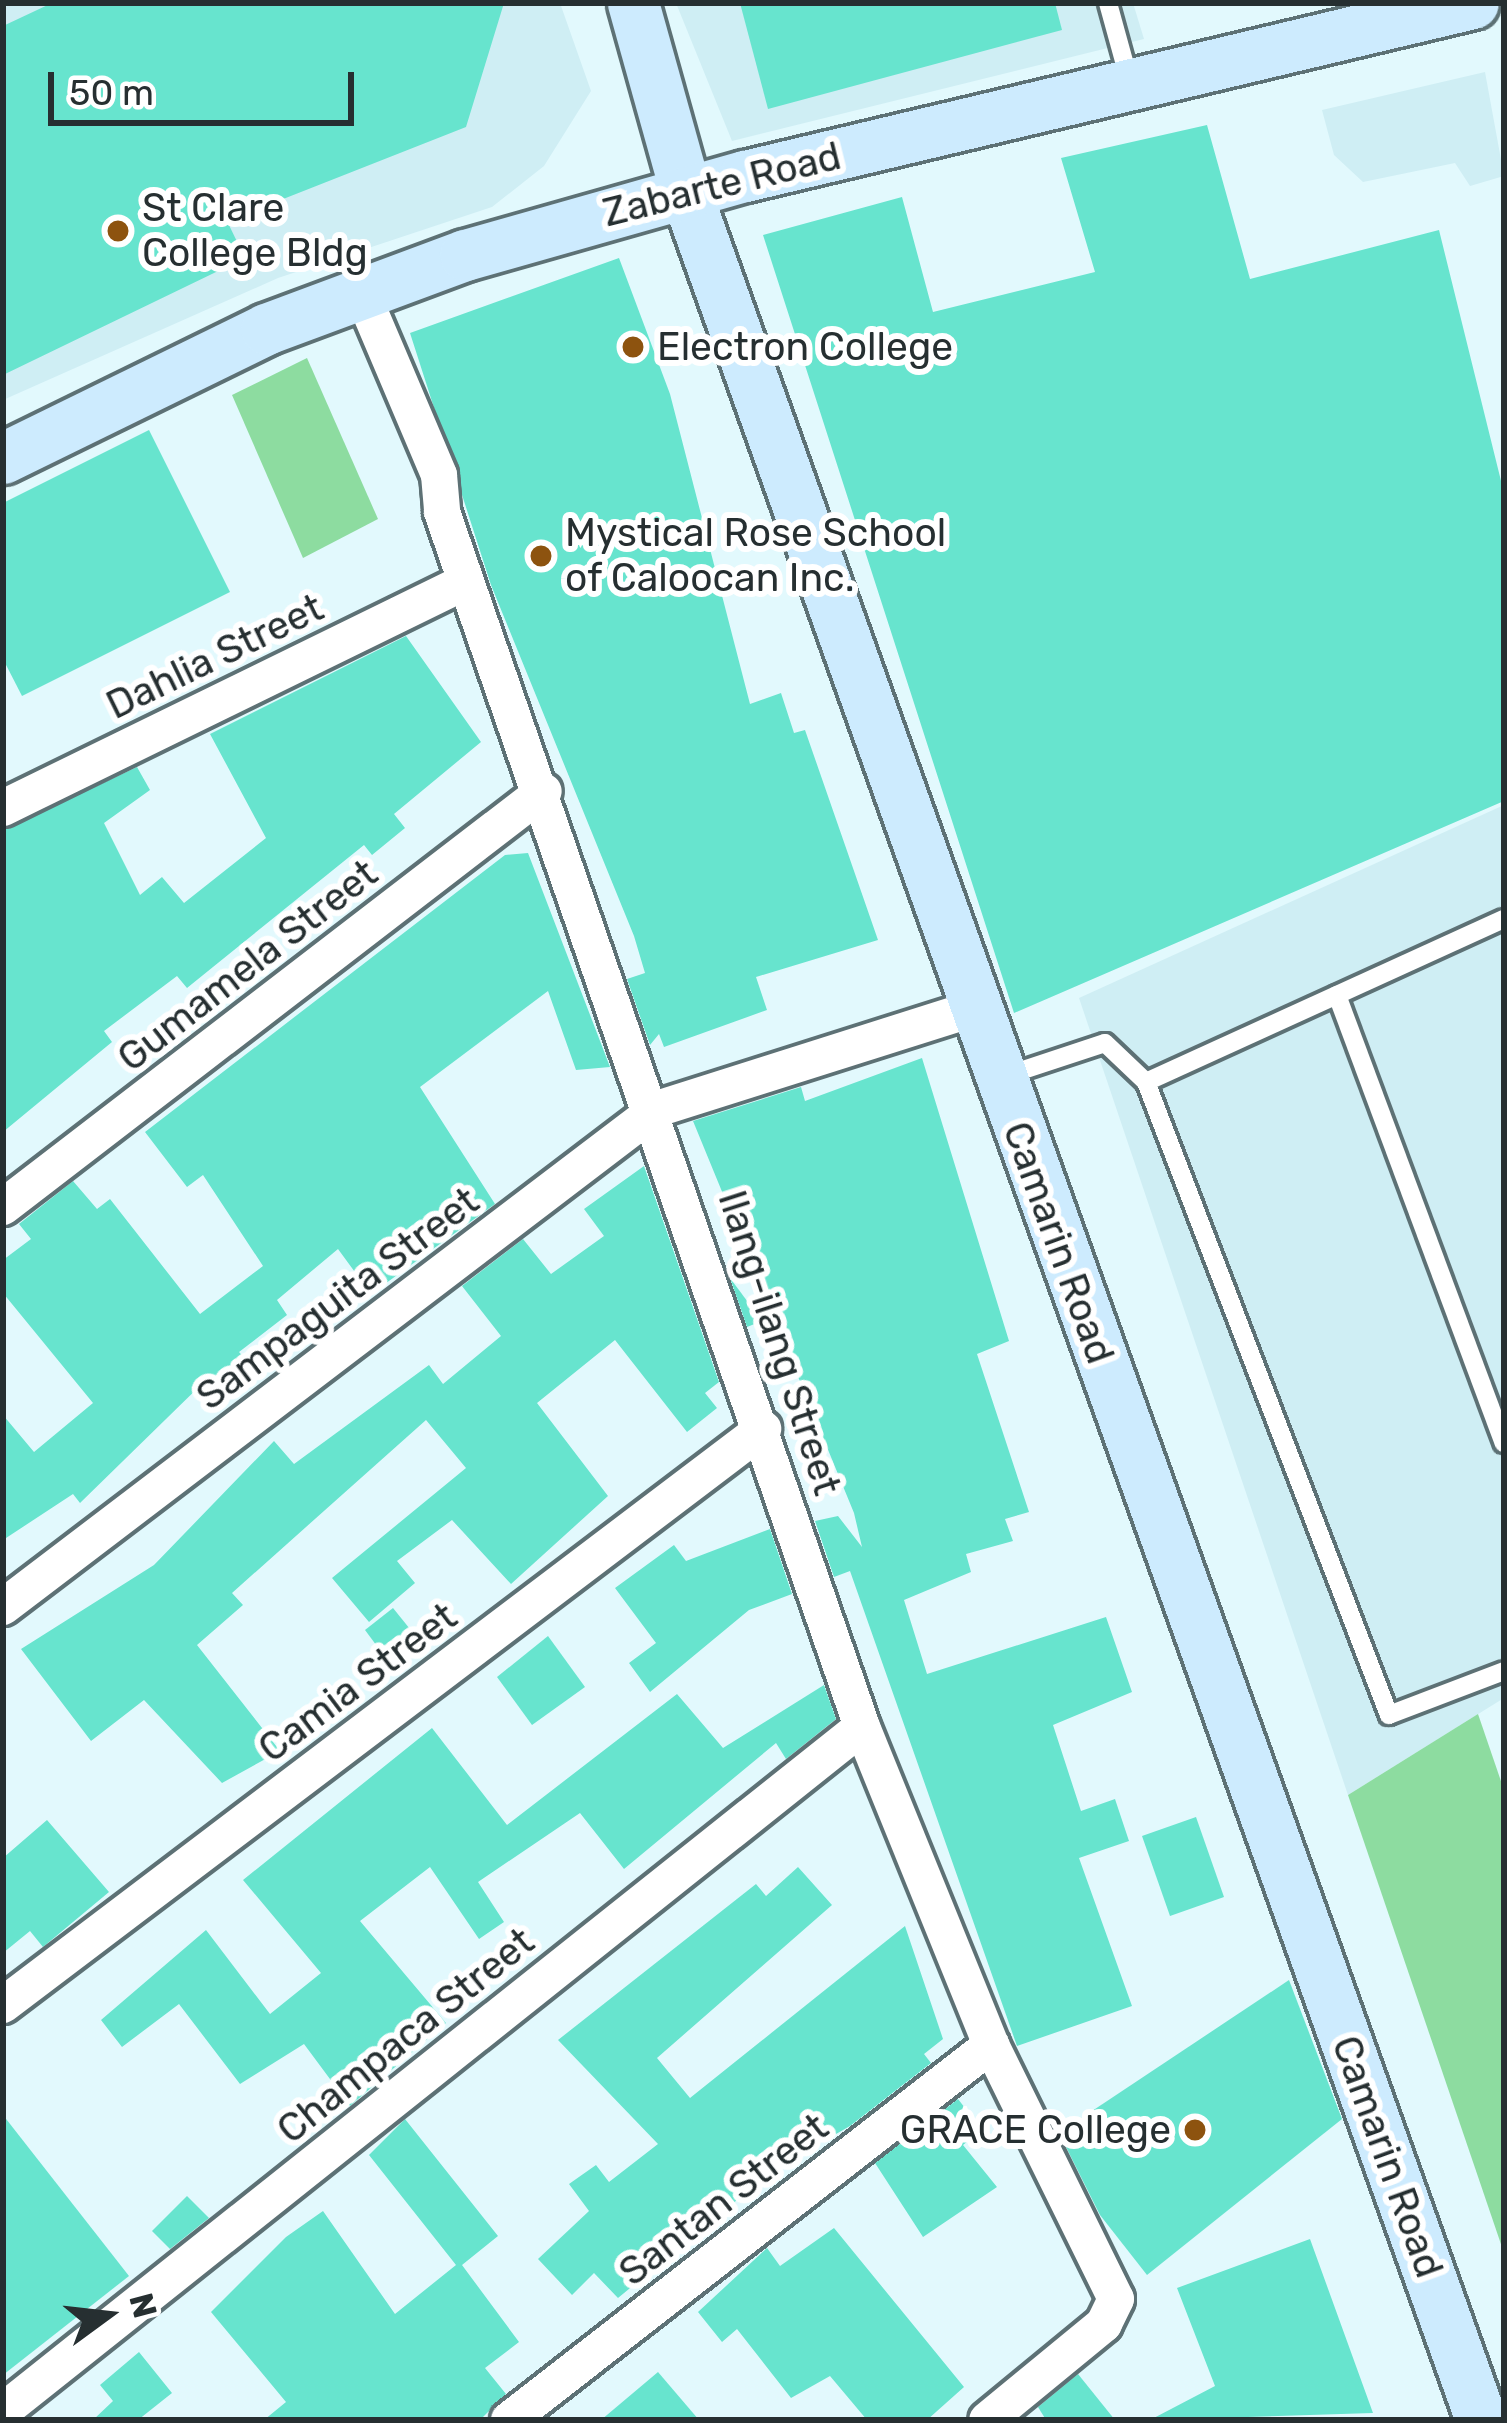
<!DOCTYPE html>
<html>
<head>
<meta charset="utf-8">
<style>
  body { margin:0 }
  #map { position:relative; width:1507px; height:2423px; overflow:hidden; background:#e2f9fd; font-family:Rubik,sans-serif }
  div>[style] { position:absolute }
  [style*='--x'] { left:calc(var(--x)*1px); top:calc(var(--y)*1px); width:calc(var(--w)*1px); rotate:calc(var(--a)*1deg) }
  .built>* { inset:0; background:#cfeef4 }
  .green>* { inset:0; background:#8ddca0 }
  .building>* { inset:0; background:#67e4ce }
  .roads { filter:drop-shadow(3px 0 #5d7175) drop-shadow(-3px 0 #5d7175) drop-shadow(0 3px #5d7175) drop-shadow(0 -3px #5d7175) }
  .service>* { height:18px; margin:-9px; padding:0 9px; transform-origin:9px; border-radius:9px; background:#fff }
  .minor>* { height:36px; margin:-18px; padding:0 18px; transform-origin:18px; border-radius:18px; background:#fff }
  .secondary>* { height:51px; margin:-25.5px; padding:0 25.5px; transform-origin:25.5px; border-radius:25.5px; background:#cdebfe }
  .dots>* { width:33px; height:33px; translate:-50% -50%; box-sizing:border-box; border:6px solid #fff; border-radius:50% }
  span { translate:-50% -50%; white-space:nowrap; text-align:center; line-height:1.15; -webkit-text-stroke:12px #fff; paint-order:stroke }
  .street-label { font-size:39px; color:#262f31 }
  .poi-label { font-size:39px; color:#262f31 }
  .left { translate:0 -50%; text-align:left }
  .right { translate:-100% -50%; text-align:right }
  .frame { position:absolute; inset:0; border:6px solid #262f31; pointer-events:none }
  .north { position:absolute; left:48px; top:2255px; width:120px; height:120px; -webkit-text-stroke:9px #fff; paint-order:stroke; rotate:75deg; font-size:33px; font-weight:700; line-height:48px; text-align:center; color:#262f31 }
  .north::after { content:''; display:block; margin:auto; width:42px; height:54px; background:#262f31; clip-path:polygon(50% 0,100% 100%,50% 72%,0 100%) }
  .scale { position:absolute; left:48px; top:72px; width:306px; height:54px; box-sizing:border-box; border:6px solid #262f31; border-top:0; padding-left:15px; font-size:36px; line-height:42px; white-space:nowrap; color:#262f31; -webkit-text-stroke:9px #fff; paint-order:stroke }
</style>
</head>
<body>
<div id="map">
  <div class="built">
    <div style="clip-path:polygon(14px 3px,560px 3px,591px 91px,544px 166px,492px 207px,278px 278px,3px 400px,3px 8px)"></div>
    <div style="clip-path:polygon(676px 3px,1133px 3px,1144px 39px,732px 141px)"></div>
    <div style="clip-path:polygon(1485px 72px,1504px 176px,1470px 186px,1455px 163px,1363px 182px,1334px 155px,1322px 110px)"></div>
    <div style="clip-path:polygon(1504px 805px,1504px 1698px,1348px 1795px,1079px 998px)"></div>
  </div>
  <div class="green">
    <div style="clip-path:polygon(307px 358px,378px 519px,303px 558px,232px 395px)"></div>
    <div style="clip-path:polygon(1478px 1714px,1504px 1790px,1504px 2253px,1348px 1795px)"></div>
  </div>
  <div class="building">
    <div style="clip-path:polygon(52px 3px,504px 3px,466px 127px,227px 221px,245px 258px,3px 375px,3px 26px)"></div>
    <div style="clip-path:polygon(740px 3px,1055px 3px,1062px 30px,768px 109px)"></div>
    <div style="clip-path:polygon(1207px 125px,1250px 279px,1439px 230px,1504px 493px,1504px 801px,1014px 1013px,763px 235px,902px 197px,933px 312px,1095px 272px,1061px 158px)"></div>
    <div style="clip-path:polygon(619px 258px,670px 394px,750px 704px,781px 693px,794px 733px,805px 730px,878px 940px,756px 977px,767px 1010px,664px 1047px,659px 1034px,650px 1045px,627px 979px,645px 973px,634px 936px,491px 585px,410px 333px)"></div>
    <div style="clip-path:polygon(149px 430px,230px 592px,22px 696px,3px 659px,3px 503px)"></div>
    <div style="clip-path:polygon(406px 636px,481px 742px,394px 814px,405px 828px,372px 855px,364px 845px,187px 988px,177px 976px,104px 1031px,112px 1042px,3px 1132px,3px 830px,137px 767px,150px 790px,104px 823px,140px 895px,162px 877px,184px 903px,266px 838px,210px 734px)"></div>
    <div style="clip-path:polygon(528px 853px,610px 1067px,576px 1070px,548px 991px,420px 1087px,495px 1204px,371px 1294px,338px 1249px,277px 1300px,287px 1315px,239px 1352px,248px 1362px,220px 1388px,209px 1377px,80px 1503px,73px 1494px,3px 1540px,3px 1415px,34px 1452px,93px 1403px,3px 1293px,3px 1260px,31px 1239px,19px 1224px,73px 1181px,97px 1209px,110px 1199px,200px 1314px,263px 1266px,203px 1175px,187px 1187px,145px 1132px,505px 855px)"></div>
    <div style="clip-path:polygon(922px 1058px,1009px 1341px,977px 1354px,1029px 1512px,1005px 1519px,1013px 1541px,966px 1554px,971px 1572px,904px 1600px,927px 1674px,1106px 1617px,1132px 1692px,1053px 1725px,1081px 1811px,1115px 1799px,1129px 1841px,1079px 1858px,1132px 2006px,1017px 2046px,850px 1571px,834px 1577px,815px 1521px,838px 1516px,862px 1547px,854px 1513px,693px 1121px,801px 1087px,805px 1101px)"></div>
    <div style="clip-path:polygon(644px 1166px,719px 1382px,705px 1393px,717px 1408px,687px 1432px,615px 1340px,537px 1403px,608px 1496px,511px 1584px,452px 1520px,397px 1561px,415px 1583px,369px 1622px,332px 1578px,466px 1468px,426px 1420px,232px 1593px,243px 1605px,197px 1645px,280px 1751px,222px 1783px,144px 1700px,91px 1741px,21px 1649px,154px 1565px,274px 1441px,294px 1464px,429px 1365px,443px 1384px,501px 1336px,462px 1286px,523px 1239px,551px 1274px,604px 1236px,584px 1209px)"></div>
    <div style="clip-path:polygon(730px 1278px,762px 1321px,747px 1327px)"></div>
    <div style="clip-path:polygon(770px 1529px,792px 1594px,749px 1610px,650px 1692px,629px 1663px,656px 1643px,615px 1588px,674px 1545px,686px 1561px)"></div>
    <div style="clip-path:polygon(393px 1608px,418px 1639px,388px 1661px,365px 1630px)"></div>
    <div style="clip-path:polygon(548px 1636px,585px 1687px,532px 1725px,497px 1677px)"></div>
    <div style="clip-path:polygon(824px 1685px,836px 1719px,786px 1759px,776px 1743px,624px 1869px,580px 1813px,478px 1882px,504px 1922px,479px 1939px,430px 1867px,360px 1921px,446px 2023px,350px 2106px,304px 2044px,240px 2084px,179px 2004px,122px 2047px,101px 2020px,206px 1930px,270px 2014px,321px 1973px,243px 1880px,432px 1728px,507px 1825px,677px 1694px,723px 1748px)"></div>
    <div style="clip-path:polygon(1196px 1817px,1224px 1897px,1170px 1916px,1142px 1836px)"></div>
    <div style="clip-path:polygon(47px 1820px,109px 1892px,43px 1947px,30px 1931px,3px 1953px,3px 1858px)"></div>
    <div style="clip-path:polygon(798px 1867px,832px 1905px,657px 2058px,690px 2098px,905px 1926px,943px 2039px,924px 2054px,931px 2063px,850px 2126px,836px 2134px,828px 2125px,618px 2298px,594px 2273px,572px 2295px,538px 2259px,589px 2211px,569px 2184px,596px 2165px,609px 2182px,658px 2144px,558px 2040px,756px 1884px,766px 1896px)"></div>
    <div style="clip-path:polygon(1289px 1980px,1342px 2119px,1147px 2275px,1100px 2215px,1059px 2133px)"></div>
    <div style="clip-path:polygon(958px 2099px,982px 2130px,963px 2145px,997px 2187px,923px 2237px,875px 2163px)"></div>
    <div style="clip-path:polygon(3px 2115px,129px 2276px,3px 2375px)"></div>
    <div style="clip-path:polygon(405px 2119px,498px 2236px,462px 2265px,519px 2342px,485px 2368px,506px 2394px,480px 2420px,264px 2420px,286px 2402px,211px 2312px,286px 2237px,323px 2211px,395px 2314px,456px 2265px,369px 2155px)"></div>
    <div style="clip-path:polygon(187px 2196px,209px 2218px,170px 2249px,152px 2231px)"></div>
    <div style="clip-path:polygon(834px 2228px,964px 2387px,927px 2420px,867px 2420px,830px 2376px,791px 2398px,737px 2329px,722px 2342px,698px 2312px,767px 2248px,780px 2266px)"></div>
    <div style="clip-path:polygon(1310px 2239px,1373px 2413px,1150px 2420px,1215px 2386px,1177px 2288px)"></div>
    <div style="clip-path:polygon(139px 2352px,172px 2393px,138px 2420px,93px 2420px,113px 2401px,100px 2385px)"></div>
    <div style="clip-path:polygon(658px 2372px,699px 2420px,601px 2420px)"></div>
    <div style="clip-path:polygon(1078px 2374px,1115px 2420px,1046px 2420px,1038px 2407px)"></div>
  </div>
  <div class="roads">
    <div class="service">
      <div style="--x:1108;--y:3;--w:79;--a:74.6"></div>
      <div style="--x:1337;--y:995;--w:478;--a:69.6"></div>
      <div style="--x:1002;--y:1077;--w:108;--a:-18.3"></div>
      <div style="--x:1105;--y:1043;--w:57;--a:43.6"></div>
      <div style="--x:1146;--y:1082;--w:678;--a:69"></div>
      <div style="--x:1389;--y:1715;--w:123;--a:-20.9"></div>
      <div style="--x:1146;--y:1082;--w:393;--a:-24.5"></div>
    </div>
    <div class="minor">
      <div style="--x:361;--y:291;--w:200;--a:67"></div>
      <div style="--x:439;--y:475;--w:37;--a:85"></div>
      <div style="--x:442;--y:512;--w:1286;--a:70.93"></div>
      <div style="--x:862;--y:1727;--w:343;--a:67.9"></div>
      <div style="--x:991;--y:2045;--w:283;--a:63.8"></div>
      <div style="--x:1116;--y:2299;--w:28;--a:116"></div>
      <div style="--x:1104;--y:2324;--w:151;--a:140.6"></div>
      <div style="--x:3;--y:808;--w:514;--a:-26.07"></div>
      <div style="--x:3;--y:1207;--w:682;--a:-37.56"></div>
      <div style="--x:3;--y:1607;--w:822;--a:-37.29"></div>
      <div style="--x:657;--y:1109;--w:331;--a:-17.6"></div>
      <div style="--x:3;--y:2005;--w:954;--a:-37.16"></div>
      <div style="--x:3;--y:2411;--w:1098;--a:-38.53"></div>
      <div style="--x:509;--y:2420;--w:611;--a:-37.88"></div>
    </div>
    <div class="secondary">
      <div style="--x:633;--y:3;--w:197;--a:74.4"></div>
      <div style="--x:686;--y:193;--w:2365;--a:70.35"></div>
      <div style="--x:3;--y:458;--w:293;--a:-26.1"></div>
      <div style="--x:266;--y:329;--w:212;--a:-20.4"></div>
      <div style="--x:465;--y:255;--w:291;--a:-15.8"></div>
      <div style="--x:745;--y:176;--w:748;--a:-13.37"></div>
    </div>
  </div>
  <div class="dots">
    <div style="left:118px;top:231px;background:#8d530f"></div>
    <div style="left:633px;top:347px;background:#8d530f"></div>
    <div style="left:541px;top:556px;background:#8d530f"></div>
    <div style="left:1195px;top:2130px;background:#8d530f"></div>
  </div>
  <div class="street-label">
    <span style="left:722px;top:185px;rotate:-14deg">Zabarte Road</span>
    <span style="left:215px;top:657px;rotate:-26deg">Dahlia Street</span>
    <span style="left:248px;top:966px;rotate:-38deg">Gumamela Street</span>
    <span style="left:1058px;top:1243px;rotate:70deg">Camarin Road</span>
    <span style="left:338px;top:1299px;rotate:-37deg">Sampaguita Street</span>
    <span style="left:779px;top:1343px;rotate:72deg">Ilang-ilang Street</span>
    <span style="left:358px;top:1683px;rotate:-37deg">Camia Street</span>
    <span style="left:406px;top:2036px;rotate:-39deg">Champaca Street</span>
    <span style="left:1387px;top:2157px;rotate:70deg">Camarin Road</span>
    <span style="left:724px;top:2200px;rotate:-38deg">Santan Street</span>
  </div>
  <div class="poi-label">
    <span class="left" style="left:142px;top:231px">St Clare<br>College Bldg</span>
    <span class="left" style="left:657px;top:347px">Electron College</span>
    <span class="left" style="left:565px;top:556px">Mystical Rose School<br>of Caloocan Inc.</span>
    <span class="right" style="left:1171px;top:2130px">GRACE College</span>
  </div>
  <div class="frame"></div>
  <div class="north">N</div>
  <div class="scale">50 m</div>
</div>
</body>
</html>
